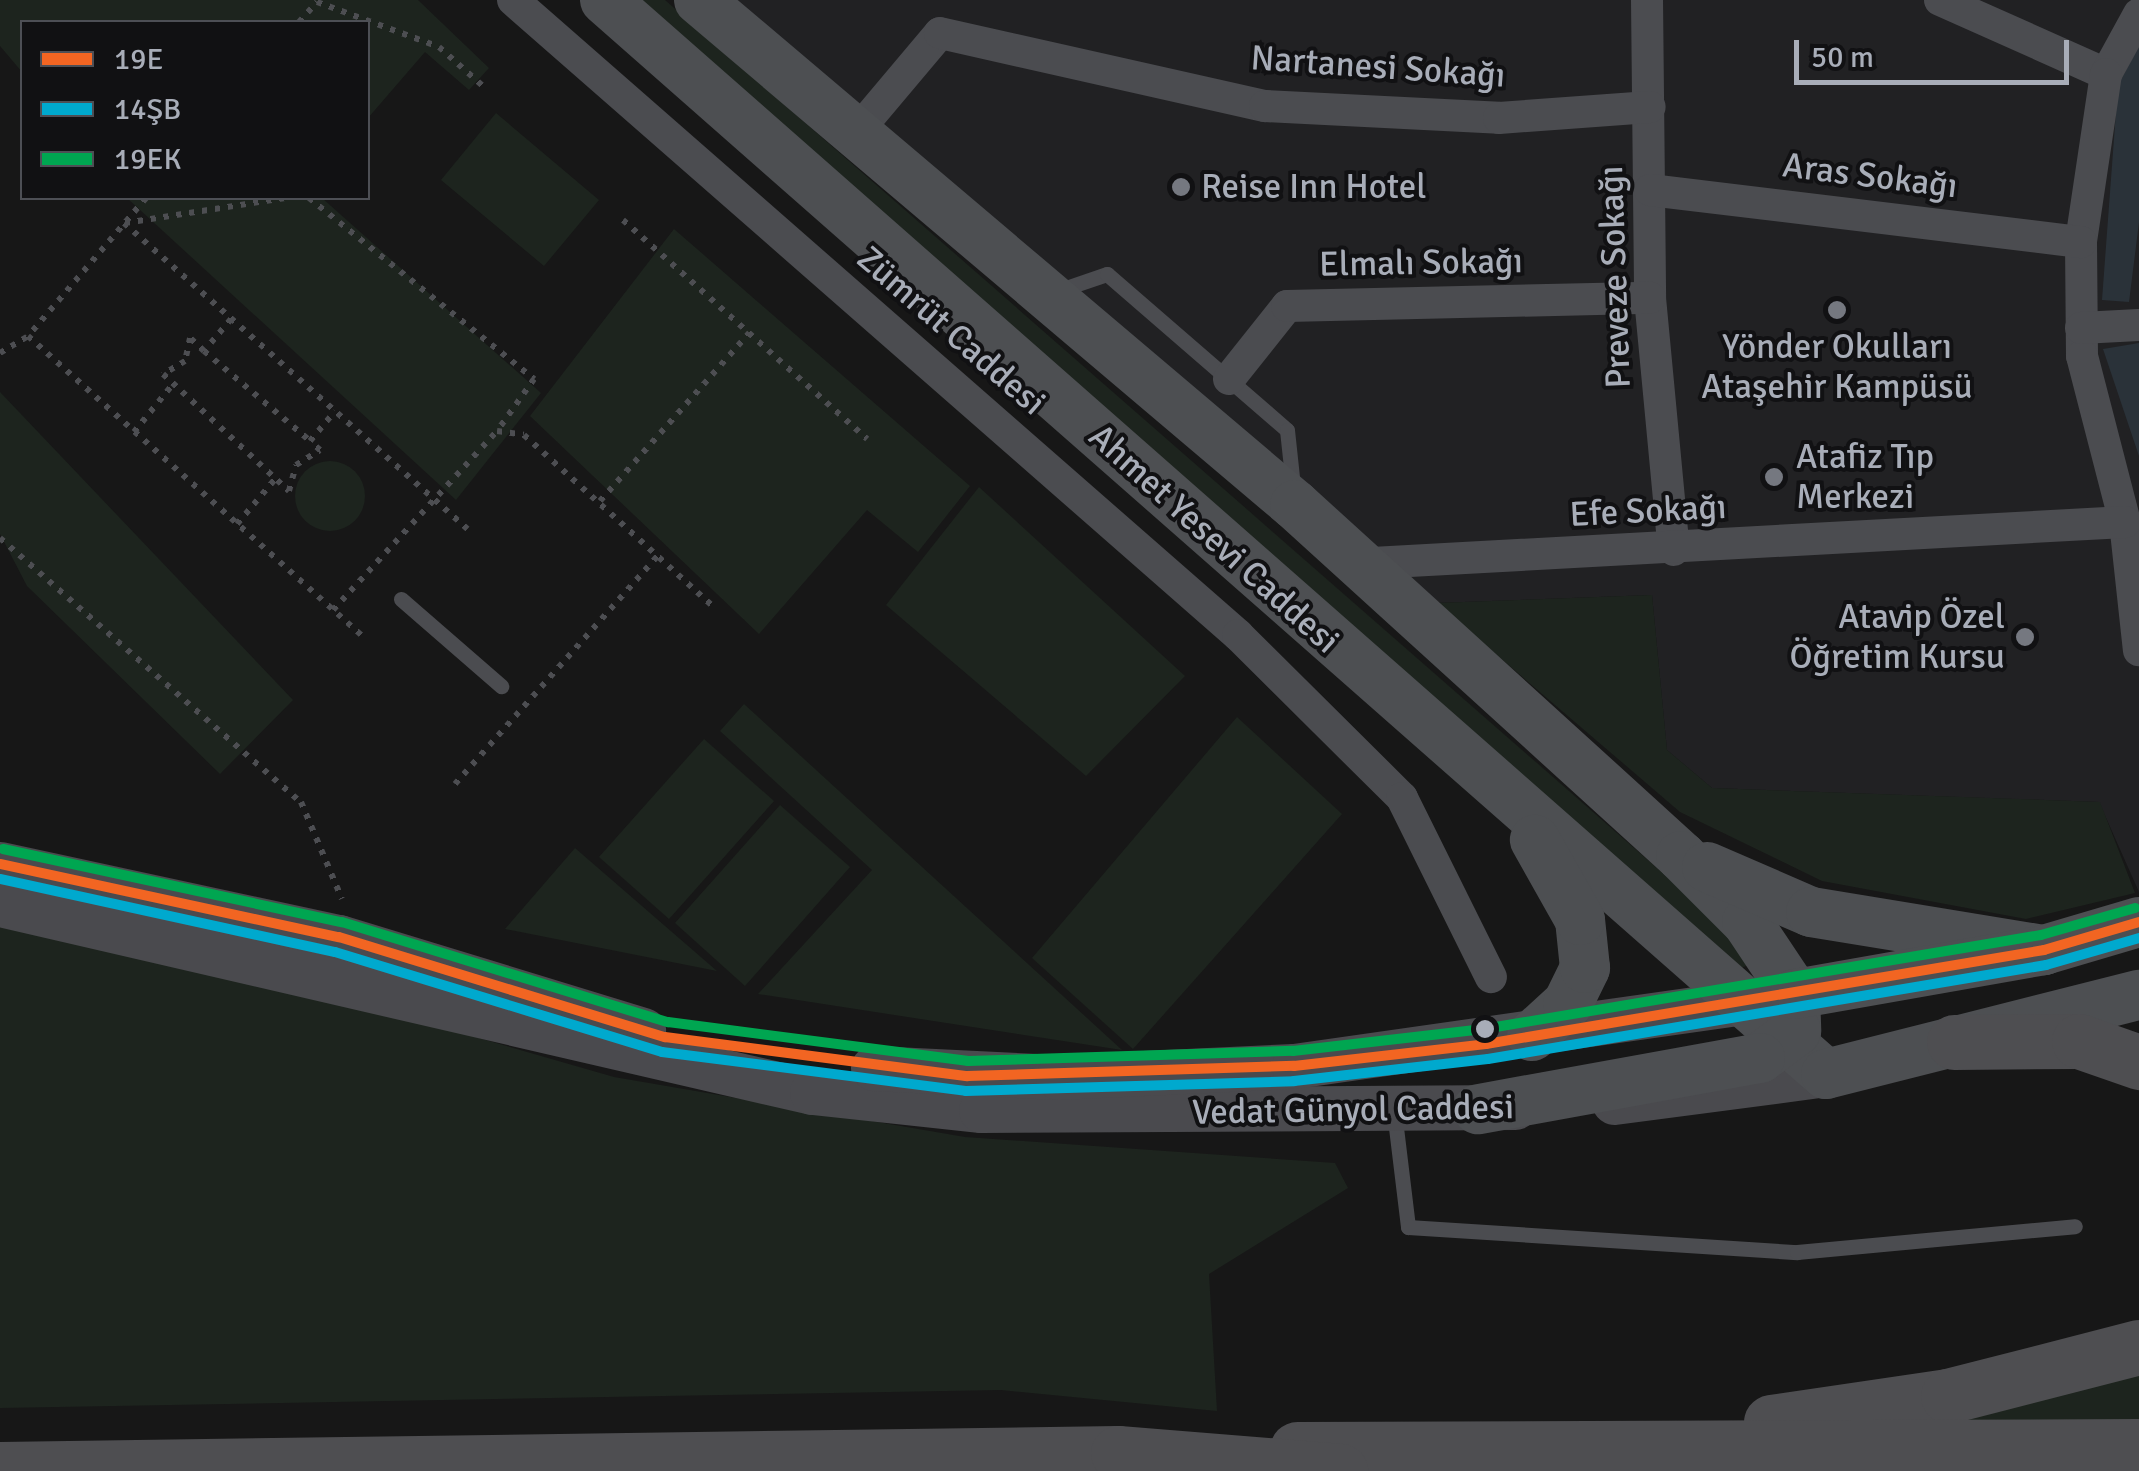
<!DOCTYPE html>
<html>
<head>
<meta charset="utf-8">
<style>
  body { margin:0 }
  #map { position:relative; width:2139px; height:1471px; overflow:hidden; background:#171717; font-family:Signika,sans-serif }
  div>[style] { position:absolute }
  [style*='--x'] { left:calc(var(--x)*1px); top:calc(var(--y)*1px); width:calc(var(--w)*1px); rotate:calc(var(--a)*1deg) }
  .built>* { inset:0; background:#212123 }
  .green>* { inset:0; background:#1d241e }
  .round { border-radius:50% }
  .water>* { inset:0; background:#2a3239 }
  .path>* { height:6px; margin-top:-3px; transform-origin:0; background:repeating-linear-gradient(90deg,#4d4e52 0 5px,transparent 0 13px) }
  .lane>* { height:15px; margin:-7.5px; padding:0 7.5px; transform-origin:7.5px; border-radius:7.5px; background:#4b4c50 }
  .street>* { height:32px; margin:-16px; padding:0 16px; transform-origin:16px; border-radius:16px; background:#4b4c50 }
  .secondary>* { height:45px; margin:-22.5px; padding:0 22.5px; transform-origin:22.5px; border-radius:22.5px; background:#4a4a4e }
  .primary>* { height:50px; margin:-25px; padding:0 25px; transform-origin:25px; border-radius:25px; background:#4d4f52 }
  .highway>* { height:55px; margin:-27.5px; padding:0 27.5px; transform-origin:27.5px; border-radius:27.5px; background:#4e4e51 }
  .bus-1>* { height:10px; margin:-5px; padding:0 5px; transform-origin:5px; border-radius:5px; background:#f26522 }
  .bus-2>* { height:10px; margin:-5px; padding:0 5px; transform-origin:5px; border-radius:5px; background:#00a9ce }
  .bus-3>* { height:10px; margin:-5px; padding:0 5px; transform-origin:5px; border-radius:5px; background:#00a651 }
  .dots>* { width:28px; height:28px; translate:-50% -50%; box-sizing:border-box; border:5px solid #111113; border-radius:50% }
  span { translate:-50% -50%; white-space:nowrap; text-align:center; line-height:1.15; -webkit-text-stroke:8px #111113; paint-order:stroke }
  .street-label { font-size:35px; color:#a8adb8 }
  .poi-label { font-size:35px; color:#a8adb8 }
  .left { translate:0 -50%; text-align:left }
  .right { translate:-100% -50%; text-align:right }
  .legend { position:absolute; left:20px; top:20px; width:350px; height:180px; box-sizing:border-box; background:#111113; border:2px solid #4d4f55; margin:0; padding:12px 18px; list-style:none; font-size:30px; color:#a8adb8 }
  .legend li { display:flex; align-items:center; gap:20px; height:50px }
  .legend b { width:50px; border:2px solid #4d4f55 }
  .scale { position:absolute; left:1794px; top:40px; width:275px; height:45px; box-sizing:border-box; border:5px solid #a8adb8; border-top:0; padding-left:12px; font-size:30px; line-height:35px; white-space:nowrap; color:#a8adb8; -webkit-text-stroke:8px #111113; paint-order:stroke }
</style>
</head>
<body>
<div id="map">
  <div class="built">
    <div style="clip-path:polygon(714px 0,2139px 0,2139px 892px,2099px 802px,1712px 788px,1667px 750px,1652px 595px,1436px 603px)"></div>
  </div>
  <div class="green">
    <div style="clip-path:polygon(0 0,418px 0,489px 68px,469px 90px,425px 52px,368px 118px,368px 22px,22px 22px,22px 72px,0 46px)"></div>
    <div style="clip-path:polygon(638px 0,665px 0,1761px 959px,1733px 972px)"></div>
    <div style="clip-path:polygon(496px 113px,599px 200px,544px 266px,441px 180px)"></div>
    <div style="clip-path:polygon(127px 198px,322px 198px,541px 393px,456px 500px)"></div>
    <div style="clip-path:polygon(674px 229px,970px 486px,918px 552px,867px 510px,759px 634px,530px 416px)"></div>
    <div style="clip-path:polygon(0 392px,293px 700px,220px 774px,27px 586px,0 534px)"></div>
    <div class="round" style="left:295px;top:461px;width:70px;height:70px"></div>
    <div style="clip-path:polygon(979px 487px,1185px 676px,1086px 776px,886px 605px)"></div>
    <div style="clip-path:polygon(1652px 595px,1667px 750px,1712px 788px,2100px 802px,2135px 893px,2026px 919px,1822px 881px,1680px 812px,1436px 603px)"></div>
    <div style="clip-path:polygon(744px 704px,1122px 1050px,758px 994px,872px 870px,720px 731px)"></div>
    <div style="clip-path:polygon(1237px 717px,1342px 814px,1133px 1049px,1032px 958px)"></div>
    <div style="clip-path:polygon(704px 739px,774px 801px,669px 919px,599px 857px)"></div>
    <div style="clip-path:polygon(780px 805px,850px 867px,745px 986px,675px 923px)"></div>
    <div style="clip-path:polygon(575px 848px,717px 971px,505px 929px)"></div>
    <div style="clip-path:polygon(0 927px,330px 995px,614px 1077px,965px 1137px,1335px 1163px,1348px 1188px,1209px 1274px,1217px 1411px,1001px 1390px,0 1408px)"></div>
    <div style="clip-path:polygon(2139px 1370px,2139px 1426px,1922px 1428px)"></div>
  </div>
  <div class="water">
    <div style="clip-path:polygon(2139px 46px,2139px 222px,2129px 302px,2102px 300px,2118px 85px)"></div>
    <div style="clip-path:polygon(2139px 343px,2139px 456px,2103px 349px)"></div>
  </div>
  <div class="path">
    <div style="--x:299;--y:22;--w:27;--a:-48"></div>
    <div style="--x:317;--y:2;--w:130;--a:20.2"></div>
    <div style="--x:439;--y:47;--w:59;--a:41.6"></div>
    <div style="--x:146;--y:198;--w:182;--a:130.5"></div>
    <div style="--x:28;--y:336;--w:452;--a:41.9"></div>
    <div style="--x:309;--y:198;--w:289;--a:38.8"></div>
    <div style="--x:534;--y:379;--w:64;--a:125.4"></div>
    <div style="--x:623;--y:220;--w:328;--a:41.9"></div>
    <div style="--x:124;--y:223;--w:460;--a:41.7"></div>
    <div style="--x:125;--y:223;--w:162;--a:-8.9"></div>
    <div style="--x:231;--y:319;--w:42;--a:130.2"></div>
    <div style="--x:204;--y:351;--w:139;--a:40.3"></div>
    <div style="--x:310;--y:441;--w:39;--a:-50"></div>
    <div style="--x:204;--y:351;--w:19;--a:-137"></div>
    <div style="--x:190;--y:338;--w:24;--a:102"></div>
    <div style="--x:185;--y:361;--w:26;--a:149"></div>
    <div style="--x:163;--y:374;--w:172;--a:42.9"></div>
    <div style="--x:289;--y:491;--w:27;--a:-75"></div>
    <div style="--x:296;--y:465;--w:28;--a:-32"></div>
    <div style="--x:320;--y:450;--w:13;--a:-138"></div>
    <div style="--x:0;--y:353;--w:33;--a:-31"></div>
    <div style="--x:134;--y:432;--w:62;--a:-50.9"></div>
    <div style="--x:600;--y:501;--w:225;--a:-48.4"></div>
    <div style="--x:237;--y:524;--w:60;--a:-49.7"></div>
    <div style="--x:0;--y:538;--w:400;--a:41.3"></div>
    <div style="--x:301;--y:802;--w:105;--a:67.1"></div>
    <div style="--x:333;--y:610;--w:243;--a:-47.5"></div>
    <div style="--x:497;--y:431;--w:27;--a:8"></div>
    <div style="--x:524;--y:435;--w:256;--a:42.2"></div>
    <div style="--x:455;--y:784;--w:306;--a:-48.4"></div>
  </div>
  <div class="lane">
    <div style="--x:1057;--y:291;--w:53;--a:-18.8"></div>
    <div style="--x:1107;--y:274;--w:238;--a:40.9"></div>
    <div style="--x:1287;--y:430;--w:56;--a:83.9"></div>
    <div style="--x:401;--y:599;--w:133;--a:41"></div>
    <div style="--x:1394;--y:1111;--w:117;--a:83.1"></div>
    <div style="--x:1408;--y:1227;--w:390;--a:3.7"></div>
    <div style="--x:1797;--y:1252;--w:279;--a:-5.3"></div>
  </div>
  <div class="street">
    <div style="--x:513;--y:0;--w:964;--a:41.21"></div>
    <div style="--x:1238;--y:635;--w:231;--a:44.8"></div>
    <div style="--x:1402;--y:798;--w:200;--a:63.6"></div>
    <div style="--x:1647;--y:0;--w:298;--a:89.4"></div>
    <div style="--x:1650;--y:298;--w:253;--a:84.6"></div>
    <div style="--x:1940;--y:0;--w:182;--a:24"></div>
    <div style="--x:2139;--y:14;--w:68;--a:118.8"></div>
    <div style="--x:2106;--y:74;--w:170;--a:98.5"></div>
    <div style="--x:2081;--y:242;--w:114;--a:89.5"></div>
    <div style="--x:2082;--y:356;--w:171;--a:75.5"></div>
    <div style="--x:2125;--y:522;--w:129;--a:83.8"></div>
    <div style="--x:854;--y:135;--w:133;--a:-49.9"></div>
    <div style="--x:940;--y:33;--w:333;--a:12.7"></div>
    <div style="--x:1265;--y:106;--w:234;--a:2.9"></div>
    <div style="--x:1499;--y:118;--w:151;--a:-4.2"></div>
    <div style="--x:1650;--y:190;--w:434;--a:6.9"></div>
    <div style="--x:2081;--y:328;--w:58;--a:-3"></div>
    <div style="--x:1229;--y:379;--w:93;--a:-51.5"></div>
    <div style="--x:1287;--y:306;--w:363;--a:-1.3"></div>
    <div style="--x:1354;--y:564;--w:772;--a:-3.12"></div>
  </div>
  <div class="secondary">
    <div style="--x:0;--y:864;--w:347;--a:12.2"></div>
    <div style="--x:339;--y:937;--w:318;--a:17"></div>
    <div style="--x:0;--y:904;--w:833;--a:13.04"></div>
    <div style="--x:812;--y:1092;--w:170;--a:6.1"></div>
    <div style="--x:981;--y:1110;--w:534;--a:-0.32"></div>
    <div style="--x:873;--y:1068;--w:185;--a:2.8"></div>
    <div style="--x:1058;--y:1077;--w:236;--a:-2.7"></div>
    <div style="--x:1294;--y:1066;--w:485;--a:-8.1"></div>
    <div style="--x:1614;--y:1102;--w:214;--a:-7.5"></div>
  </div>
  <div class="primary">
    <div style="--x:605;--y:0;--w:1626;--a:41.34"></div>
    <div style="--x:1826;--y:1074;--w:323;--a:-14.2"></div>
    <div style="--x:699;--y:0;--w:781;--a:40.28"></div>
    <div style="--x:1295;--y:505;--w:522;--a:42.28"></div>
    <div style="--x:1681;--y:856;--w:93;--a:45"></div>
    <div style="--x:1747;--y:922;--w:87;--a:56.3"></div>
    <div style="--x:1795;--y:994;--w:37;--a:88"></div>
    <div style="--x:1796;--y:1031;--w:45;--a:143.1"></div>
    <div style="--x:1760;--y:1058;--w:287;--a:169.7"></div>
    <div style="--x:1707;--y:867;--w:113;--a:23.4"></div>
    <div style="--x:1811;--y:912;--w:236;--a:9.3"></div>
    <div style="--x:1795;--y:994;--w:253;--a:-10"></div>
    <div style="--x:2044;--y:950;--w:99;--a:-16.4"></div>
    <div style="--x:1532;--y:1036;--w:49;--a:-42.5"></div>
    <div style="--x:1568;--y:1003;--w:39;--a:-64"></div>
    <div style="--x:1585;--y:968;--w:48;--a:-95.9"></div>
    <div style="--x:1580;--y:920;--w:92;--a:-119.4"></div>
  </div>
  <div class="highway">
    <div style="--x:1954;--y:1042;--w:125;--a:-0.5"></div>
    <div style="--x:2079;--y:1041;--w:64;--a:19.3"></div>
    <div style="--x:1771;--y:1422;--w:179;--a:-8.4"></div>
    <div style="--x:1948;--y:1396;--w:197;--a:-14.4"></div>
    <div style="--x:1297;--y:1449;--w:842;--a:-0.2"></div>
    <div style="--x:0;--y:1469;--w:1118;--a:-0.82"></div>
    <div style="--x:1118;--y:1453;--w:223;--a:4.6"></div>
  </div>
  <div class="bus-1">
    <div style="--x:0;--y:864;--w:347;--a:12.2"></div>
    <div style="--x:339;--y:937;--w:341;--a:17.1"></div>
    <div style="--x:665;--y:1037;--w:305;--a:7.4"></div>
    <div style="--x:967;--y:1076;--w:327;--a:-1.8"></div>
    <div style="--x:1294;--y:1066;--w:193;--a:-6.5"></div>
    <div style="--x:1486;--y:1044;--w:566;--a:-9.56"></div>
    <div style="--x:2044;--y:950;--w:99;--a:-16.4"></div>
  </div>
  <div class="bus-2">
    <div style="--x:0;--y:879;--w:343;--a:12.3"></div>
    <div style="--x:335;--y:952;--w:342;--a:17"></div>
    <div style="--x:662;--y:1052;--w:306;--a:7.3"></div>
    <div style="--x:966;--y:1091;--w:328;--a:-1.7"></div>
    <div style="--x:1294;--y:1081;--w:195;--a:-6.5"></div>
    <div style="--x:1488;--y:1059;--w:566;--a:-9.56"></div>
    <div style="--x:2046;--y:965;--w:97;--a:-16.2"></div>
  </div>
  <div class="bus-3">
    <div style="--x:3;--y:849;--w:347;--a:12.2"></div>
    <div style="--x:342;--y:922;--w:341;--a:17.1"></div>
    <div style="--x:668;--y:1022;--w:303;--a:7.4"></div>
    <div style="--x:968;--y:1061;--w:325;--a:-1.8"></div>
    <div style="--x:1293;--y:1051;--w:192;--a:-6.6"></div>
    <div style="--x:1484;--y:1029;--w:565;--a:-9.58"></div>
    <div style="--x:2041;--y:935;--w:98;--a:-16"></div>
  </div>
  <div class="dots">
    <div style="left:1181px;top:187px;background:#757880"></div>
    <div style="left:1837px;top:310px;background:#757880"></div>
    <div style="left:1774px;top:477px;background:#757880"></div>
    <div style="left:2025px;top:637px;background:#757880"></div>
    <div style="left:1485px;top:1029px;background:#a8adb8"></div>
  </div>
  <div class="street-label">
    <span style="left:1378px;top:67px;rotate:4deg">Nartanesi Sokağı</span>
    <span style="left:1870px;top:176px;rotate:7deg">Aras Sokağı</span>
    <span style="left:1421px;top:263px;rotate:-1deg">Elmalı Sokağı</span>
    <span style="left:1615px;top:277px;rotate:-92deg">Preveze Sokağı</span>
    <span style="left:951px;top:331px;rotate:41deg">Zümrüt Caddesi</span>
    <span style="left:1648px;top:511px;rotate:-3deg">Efe Sokağı</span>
    <span style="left:1214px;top:539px;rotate:42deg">Ahmet Yesevi Caddesi</span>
    <span style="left:1353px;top:1110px;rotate:-1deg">Vedat Günyol Caddesi</span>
  </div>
  <div class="poi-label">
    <span class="left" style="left:1201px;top:187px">Reise Inn Hotel</span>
    <span style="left:1837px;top:367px">Yönder Okulları<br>Ataşehir Kampüsü</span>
    <span class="left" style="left:1796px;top:477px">Atafiz Tıp<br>Merkezi</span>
    <span class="right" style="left:2005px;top:637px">Atavip Özel<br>Öğretim Kursu</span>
  </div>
  <ul class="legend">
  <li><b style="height:12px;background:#f26522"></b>19E</li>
  <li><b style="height:12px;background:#00a9ce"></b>14ŞB</li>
  <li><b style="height:12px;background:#00a651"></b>19EK</li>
  </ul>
  <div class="scale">50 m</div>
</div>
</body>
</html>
